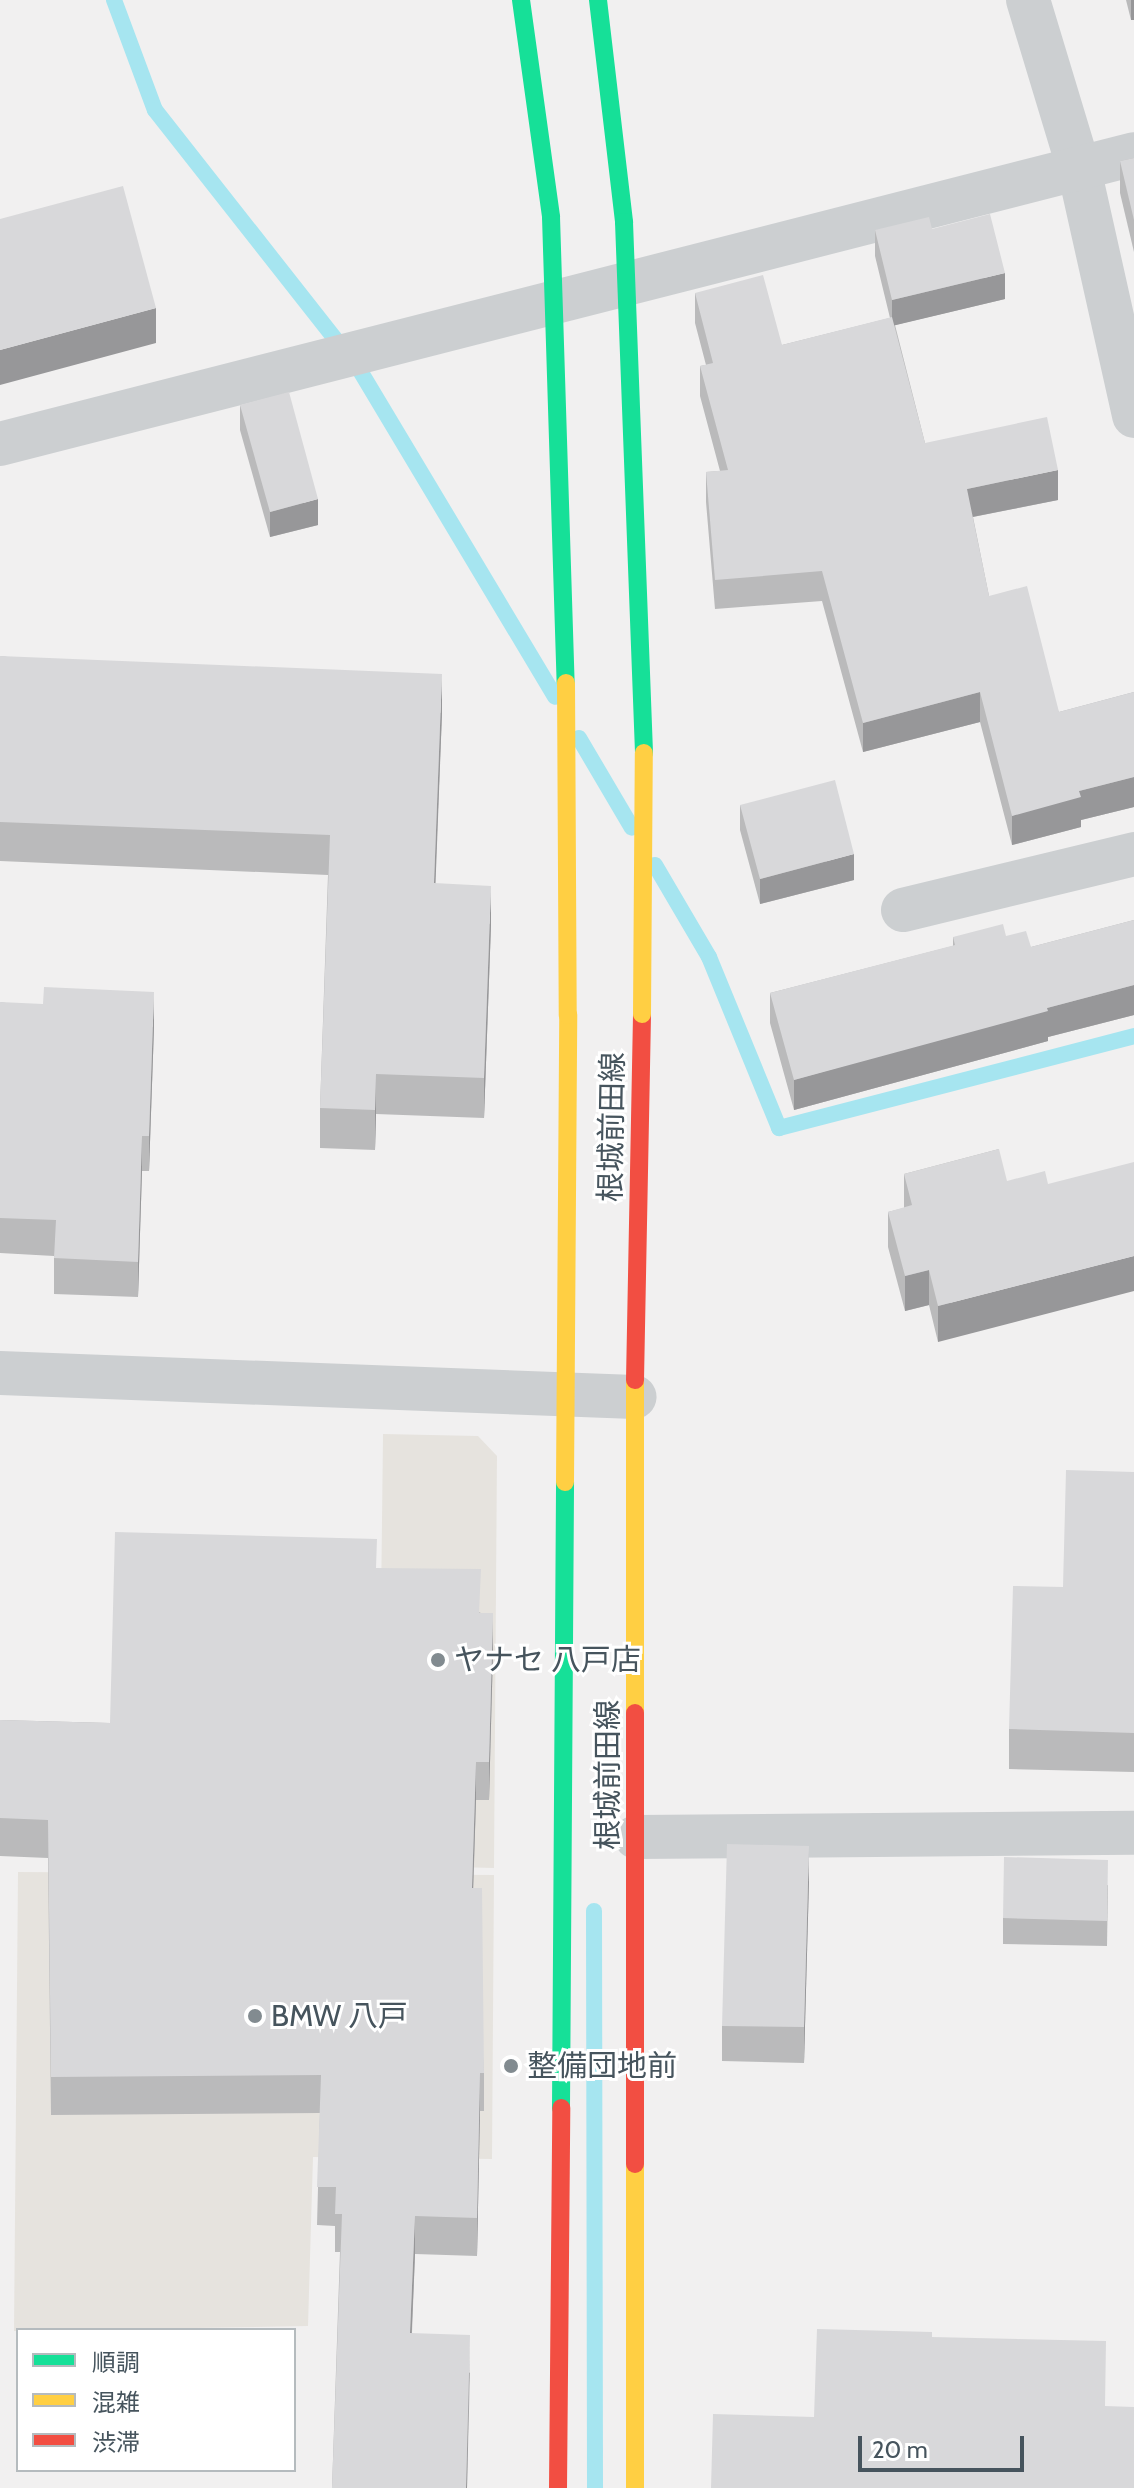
<!DOCTYPE html>
<html>
<head>
<meta charset="utf-8">
<style>
  body { margin:0 }
  #map { position:relative; width:1134px; height:2488px; overflow:hidden; background:#f1f0f0; font-family:Cabin,"Noto Sans JP",sans-serif }
  div>[style] { position:absolute }
  [style*='--x'] { left:calc(var(--x)*1px); top:calc(var(--y)*1px); width:calc(var(--w)*1px); rotate:calc(var(--a)*1deg) }
  .commercial>* { inset:0; background:#e6e3de }
  .stream>* { height:16px; margin:-8px; padding:0 8px; transform-origin:8px; border-radius:8px; background:#a6e5f0 }
  .street>* { height:44px; margin:-22px; padding:0 22px; transform-origin:22px; border-radius:22px; background:#cccfd1 }
  .fast>* { height:18px; margin:-9px; padding:0 9px; transform-origin:9px; border-radius:9px; background:#16e098 }
  .slow>* { height:18px; margin:-9px; padding:0 9px; transform-origin:9px; border-radius:9px; background:#ffcf43 }
  .jam>* { height:18px; margin:-9px; padding:0 9px; transform-origin:9px; border-radius:9px; background:#f24e42 }
  .fast-bridge>* { height:18px; margin:-9px; padding:0 9px; transform-origin:9px; border-radius:9px; background:#16e098 }
  .slow-bridge>* { height:18px; margin:-9px; padding:0 9px; transform-origin:9px; border-radius:9px; background:#ffcf43 }
  .wall>* { inset:0; background:#bababb }
  .shaded-wall>* { inset:0; background:#979799 }
  .building>* { inset:0; background:#d8d8da }
  .dots>* { width:22px; height:22px; translate:-50% -50%; box-sizing:border-box; border:4px solid #fff; border-radius:50% }
  span { translate:-50% -50%; white-space:nowrap; text-align:center; line-height:1.15; -webkit-text-stroke:6px #fff; paint-order:stroke }
  .street-label { font-size:30px; color:#46545d }
  .poi-label { font-size:30px; color:#46545d }
  .left { translate:0 -50%; text-align:left }
  .legend { position:absolute; left:16px; top:2328px; width:280px; height:144px; box-sizing:border-box; background:#fff; border:2px solid #b5bbbe; margin:0; padding:10px 14px; list-style:none; font-size:24px; color:#46545d }
  .legend li { display:flex; align-items:center; gap:16px; height:40px }
  .legend b { width:40px; border:2px solid #b5bbbe }
  .scale { position:absolute; left:858px; top:2436px; width:166px; height:36px; box-sizing:border-box; border:4px solid #46545d; border-top:0; padding-left:10px; font-size:24px; line-height:28px; white-space:nowrap; color:#46545d; -webkit-text-stroke:6px #fff; paint-order:stroke }
</style>
</head>
<body>
<div id="map">
  <div class="commercial">
    <div style="clip-path:polygon(383px 1434px,478px 1436px,497px 1456px,494px 1868px,378px 1865px)"></div>
    <div style="clip-path:polygon(18px 1872px,494px 1875px,492px 2159px,313px 2157px,308px 2326px,14px 2331px)"></div>
  </div>
  <div class="stream">
    <div style="--x:114;--y:0;--w:117;--a:69.6"></div>
    <div style="--x:155;--y:110;--w:330;--a:51.8"></div>
    <div style="--x:359;--y:369;--w:382;--a:59.1"></div>
    <div style="--x:579;--y:738;--w:104;--a:59.5"></div>
    <div style="--x:655;--y:865;--w:107;--a:59.6"></div>
    <div style="--x:709;--y:957;--w:185;--a:67.7"></div>
    <div style="--x:779;--y:1128;--w:367;--a:-14.5"></div>
    <div style="--x:594;--y:1911;--w:577;--a:89.9"></div>
  </div>
  <div class="street">
    <div style="--x:1028;--y:0;--w:177;--a:73.2"></div>
    <div style="--x:1079;--y:169;--w:253;--a:77.4"></div>
    <div style="--x:0;--y:444;--w:1170;--a:-14.34"></div>
    <div style="--x:903;--y:910;--w:238;--a:-13.6"></div>
    <div style="--x:0;--y:1373;--w:635;--a:2.16"></div>
    <div style="--x:636;--y:1837;--w:498;--a:-0.5"></div>
  </div>
  <div class="fast">
    <div style="--x:561;--y:2108;--w:626;--a:-89.63"></div>
  </div>
  <div class="slow">
    <div style="--x:565;--y:1482;--w:467;--a:-89.6"></div>
    <div style="--x:635;--y:1713;--w:333;--a:-90"></div>
    <div style="--x:635;--y:2164;--w:324;--a:90"></div>
  </div>
  <div class="jam">
    <div style="--x:635;--y:1380;--w:366;--a:-88.9"></div>
    <div style="--x:635;--y:1713;--w:451;--a:90"></div>
    <div style="--x:558;--y:2488;--w:380;--a:-89.5"></div>
  </div>
  <div class="fast-bridge">
    <div style="--x:521;--y:0;--w:219;--a:82.1"></div>
    <div style="--x:551;--y:217;--w:466;--a:88.2"></div>
    <div style="--x:598;--y:0;--w:224;--a:83.3"></div>
    <div style="--x:624;--y:222;--w:531;--a:87.84"></div>
  </div>
  <div class="slow-bridge">
    <div style="--x:566;--y:683;--w:332;--a:89.7"></div>
    <div style="--x:642;--y:1014;--w:261;--a:-89.6"></div>
  </div>
  <div class="wall">
    <div style="clip-path:polygon(1126px 0,1134px 0,1134px 20px,1131px 20px)"></div>
    <div style="clip-path:polygon(1134px 158px,1134px 252px,1120px 193px,1120px 161px)"></div>
    <div style="clip-path:polygon(932px 229px,1005px 299px,895px 325px,925px 443px,1058px 500px,973px 517px,989px 596px,1059px 712px,1134px 692px,1134px 807px,1081px 820px,1081px 827px,1012px 845px,980px 722px,863px 752px,822px 601px,715px 609px,706px 502px,706px 472px,720px 471px,700px 396px,700px 366px,706px 365px,695px 323px,695px 293px,782px 345px,890px 318px,875px 256px,875px 230px)"></div>
    <div style="clip-path:polygon(240px 405px,318px 525px,270px 537px,240px 430px)"></div>
    <div style="clip-path:polygon(0 656px,442px 713px,435px 883px,491px 925px,484px 1118px,376px 1114px,375px 1150px,320px 1148px,320px 1108px,328px 875px,0 861px)"></div>
    <div style="clip-path:polygon(740px 805px,854px 880px,760px 904px,740px 830px)"></div>
    <div style="clip-path:polygon(1134px 920px,1134px 1015px,1048px 1037px,1048px 1041px,794px 1110px,770px 1023px,770px 993px,953px 946px,953px 937px,1006px 936px,1031px 947px)"></div>
    <div style="clip-path:polygon(0 1002px,154px 1027px,149px 1171px,142px 1171px,138px 1297px,54px 1294px,54px 1256px,0 1253px)"></div>
    <div style="clip-path:polygon(999px 1149px,938px 1342px,929px 1305px,905px 1311px,888px 1247px,888px 1212px,904px 1208px,904px 1174px)"></div>
    <div style="clip-path:polygon(1134px 1472px,1134px 1772px,1009px 1769px,1009px 1729px,1063px 1587px)"></div>
    <div style="clip-path:polygon(377px 1568px,481px 1613px,493px 1651px,489px 1800px,476px 1800px,473px 1888px,484px 2073px,484px 2111px,480px 2111px,477px 2256px,415px 2254px,412px 2333px,470px 2373px,467px 2488px,332px 2488px,340px 2252px,335px 2252px,335px 2226px,317px 2225px,320px 2113px,51px 2115px,48px 1858px,0 1856px,0 1720px,110px 1723px)"></div>
    <div style="clip-path:polygon(809px 1881px,804px 2063px,722px 2061px,722px 2026px)"></div>
    <div style="clip-path:polygon(1108px 1885px,1107px 1946px,1003px 1944px,1003px 1918px)"></div>
  </div>
  <div class="shaded-wall">
    <div style="clip-path:polygon(1131px 0,1134px 0,1134px 20px,1131px 20px)"></div>
    <div style="clip-path:polygon(1005px 273px,1005px 299px,892px 326px,892px 300px)"></div>
    <div style="clip-path:polygon(156px 308px,156px 343px,0 385px,0 350px)"></div>
    <div style="clip-path:polygon(1058px 470px,1058px 500px,967px 518px,967px 489px)"></div>
    <div style="clip-path:polygon(318px 499px,318px 525px,270px 537px,270px 512px)"></div>
    <div style="clip-path:polygon(442px 674px,442px 713px,434px 923px,434px 883px)"></div>
    <div style="clip-path:polygon(980px 692px,980px 722px,863px 752px,863px 723px)"></div>
    <div style="clip-path:polygon(1134px 777px,1134px 807px,1081px 820px,1081px 827px,1012px 845px,1012px 816px,1079px 791px)"></div>
    <div style="clip-path:polygon(854px 854px,854px 880px,760px 904px,760px 879px)"></div>
    <div style="clip-path:polygon(491px 886px,491px 925px,484px 1118px,484px 1078px)"></div>
    <div style="clip-path:polygon(1134px 985px,1134px 1015px,1048px 1037px,1048px 1041px,794px 1110px,794px 1080px,1047px 1008px)"></div>
    <div style="clip-path:polygon(154px 992px,154px 1027px,149px 1171px,149px 1136px)"></div>
    <div style="clip-path:polygon(376px 1074px,376px 1114px,375px 1150px,375px 1110px)"></div>
    <div style="clip-path:polygon(142px 1136px,142px 1171px,138px 1297px,138px 1262px)"></div>
    <div style="clip-path:polygon(1134px 1256px,1134px 1291px,938px 1342px,938px 1306px)"></div>
    <div style="clip-path:polygon(929px 1270px,929px 1305px,905px 1311px,905px 1276px)"></div>
    <div style="clip-path:polygon(493px 1613px,493px 1651px,489px 1800px,489px 1762px)"></div>
    <div style="clip-path:polygon(476px 1762px,476px 1800px,472px 1926px,472px 1888px)"></div>
    <div style="clip-path:polygon(809px 1846px,809px 1881px,804px 2063px,804px 2027px)"></div>
    <div style="clip-path:polygon(480px 2073px,480px 2111px,477px 2256px,477px 2218px)"></div>
    <div style="clip-path:polygon(415px 2216px,415px 2254px,410px 2371px,410px 2333px)"></div>
    <div style="clip-path:polygon(470px 2335px,467px 2488px,466px 2488px)"></div>
  </div>
  <div class="building">
    <div style="clip-path:polygon(1134px 158px,1134px 220px,1120px 161px)"></div>
    <div style="clip-path:polygon(123px 186px,156px 308px,0 350px,0 219px)"></div>
    <div style="clip-path:polygon(990px 214px,1005px 273px,892px 300px,875px 230px,929px 217px,932px 229px)"></div>
    <div style="clip-path:polygon(763px 275px,782px 345px,892px 317px,925px 443px,1047px 417px,1058px 470px,967px 489px,989px 596px,1027px 586px,1059px 712px,1134px 692px,1134px 777px,1079px 791px,1081px 797px,1012px 816px,980px 692px,863px 723px,822px 571px,715px 580px,706px 472px,728px 470px,700px 366px,713px 363px,695px 293px)"></div>
    <div style="clip-path:polygon(289px 392px,318px 499px,270px 512px,240px 405px)"></div>
    <div style="clip-path:polygon(0 656px,442px 674px,434px 883px,491px 886px,484px 1078px,376px 1074px,375px 1110px,320px 1108px,330px 835px,0 822px)"></div>
    <div style="clip-path:polygon(835px 780px,854px 854px,760px 879px,740px 805px)"></div>
    <div style="clip-path:polygon(1134px 920px,1134px 985px,1047px 1008px,1048px 1011px,794px 1080px,770px 993px,955px 945px,953px 937px,1003px 924px,1006px 936px,1026px 931px,1031px 947px)"></div>
    <div style="clip-path:polygon(44px 987px,154px 992px,149px 1136px,142px 1136px,138px 1262px,54px 1258px,56px 1220px,0 1218px,0 1002px,43px 1004px)"></div>
    <div style="clip-path:polygon(999px 1149px,1007px 1181px,1045px 1171px,1048px 1184px,1134px 1162px,1134px 1256px,938px 1306px,929px 1270px,905px 1276px,888px 1212px,912px 1205px,904px 1174px)"></div>
    <div style="clip-path:polygon(1066px 1470px,1134px 1472px,1134px 1733px,1009px 1729px,1013px 1586px,1063px 1587px)"></div>
    <div style="clip-path:polygon(115px 1532px,377px 1539px,376px 1568px,481px 1569px,479px 1613px,493px 1613px,489px 1762px,476px 1762px,472px 1888px,482px 1888px,484px 2073px,480px 2073px,477px 2218px,415px 2216px,410px 2333px,470px 2335px,466px 2488px,332px 2488px,342px 2214px,335px 2214px,336px 2187px,317px 2187px,321px 2075px,51px 2077px,48px 1820px,0 1818px,0 1720px,110px 1723px)"></div>
    <div style="clip-path:polygon(727px 1844px,809px 1846px,804px 2027px,722px 2026px)"></div>
    <div style="clip-path:polygon(1004px 1857px,1108px 1860px,1107px 1921px,1003px 1918px)"></div>
    <div style="clip-path:polygon(817px 2329px,932px 2332px,932px 2337px,1106px 2341px,1105px 2406px,1134px 2407px,1134px 2488px,711px 2488px,713px 2414px,814px 2417px)"></div>
  </div>
  <div class="dots">
    <div style="left:438px;top:1660px;background:#828b90"></div>
    <div style="left:255px;top:2016px;background:#828b90"></div>
    <div style="left:511px;top:2066px;background:#828b90"></div>
  </div>
  <div class="street-label">
    <span style="left:612px;top:1127px;rotate:-89deg">根城前田線</span>
    <span style="left:608px;top:1775px;rotate:-90deg">根城前田線</span>
  </div>
  <div class="poi-label">
    <span class="left" style="left:454px;top:1660px">ヤナセ 八戸店</span>
    <span class="left" style="left:271px;top:2016px">BMW 八戸</span>
    <span class="left" style="left:527px;top:2066px">整備団地前</span>
  </div>
  <ul class="legend">
  <li><b style="height:10px;background:#16e098"></b>順調</li>
  <li><b style="height:10px;background:#ffcf43"></b>混雑</li>
  <li><b style="height:10px;background:#f24e42"></b>渋滞</li>
  </ul>
  <div class="scale">20 m</div>
</div>
</body>
</html>
